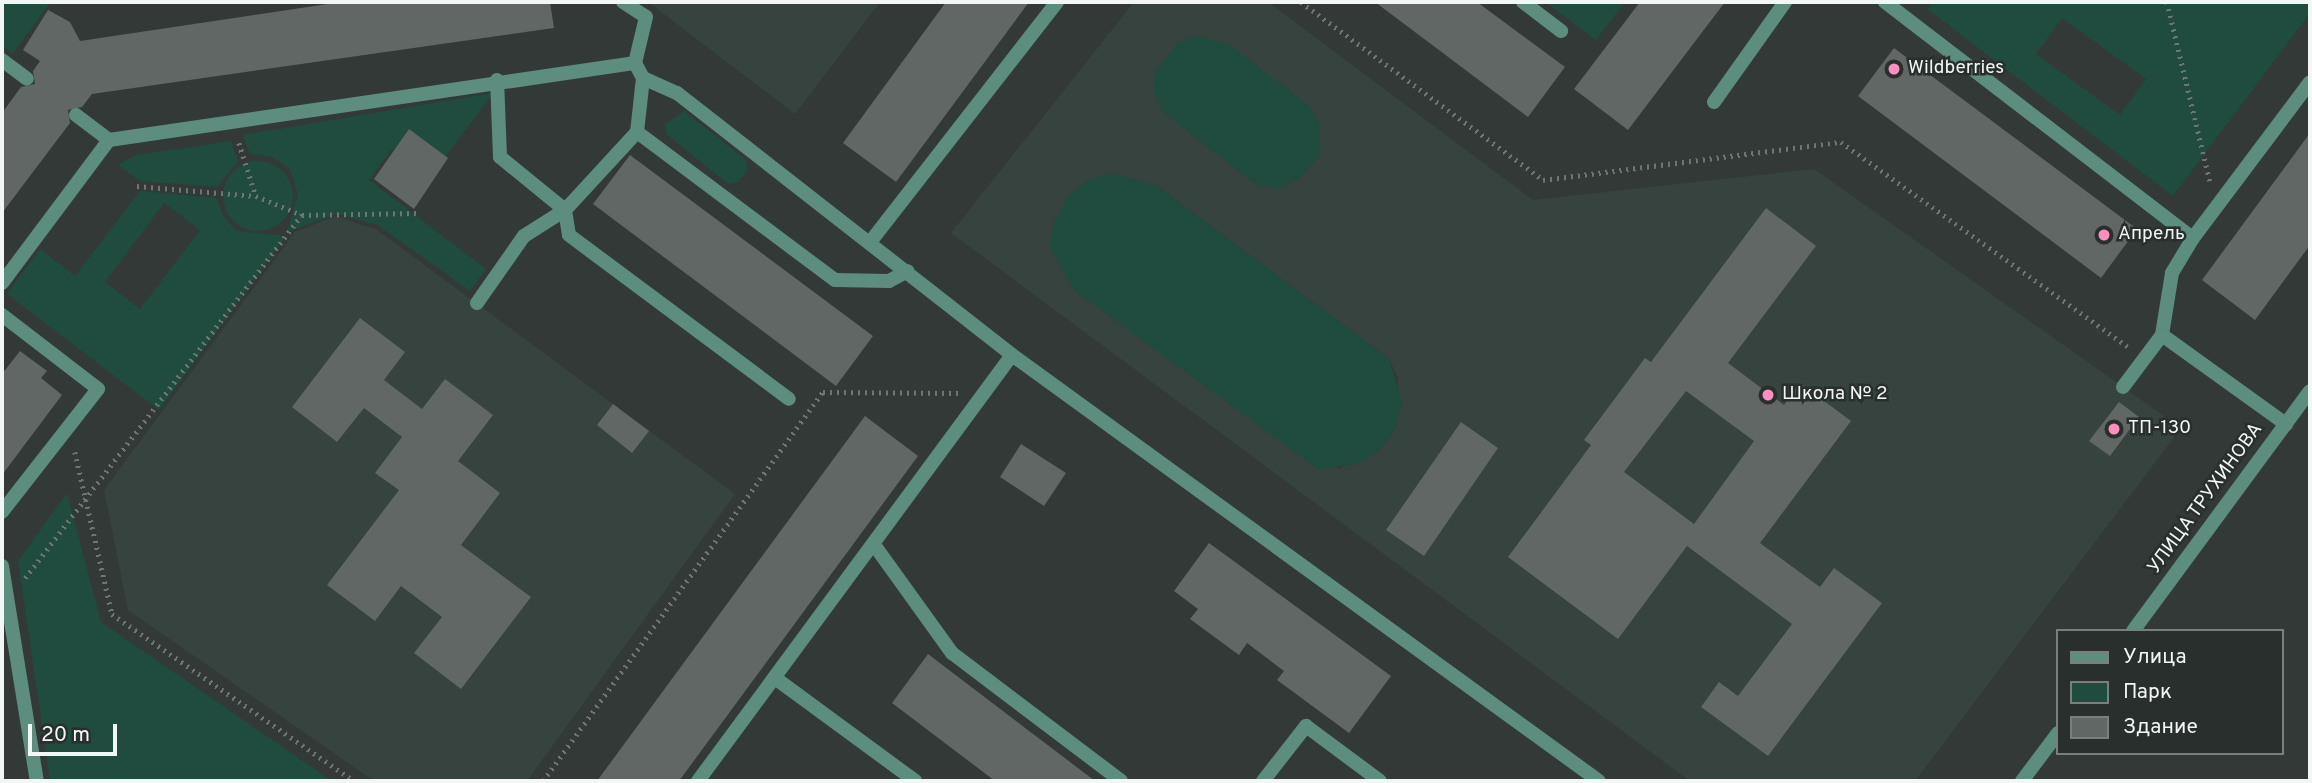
<!DOCTYPE html>
<html>
<head>
<meta charset="utf-8">
<style>
  body { margin:0 }
  #map { position:relative; width:2312px; height:783px; overflow:hidden; background:#333937; font-family:Overpass,sans-serif }
  div>[style] { position:absolute }
  [style*='--x'] { left:calc(var(--x)*1px); top:calc(var(--y)*1px); width:calc(var(--w)*1px); rotate:calc(var(--a)*1deg) }
  .built>* { inset:0; background:#36433f }
  .green>* { inset:0; background:#204b3f }
  .round { border-radius:50% }
  .building>* { inset:0; background:#606764 }
  .path>* { height:4.5px; margin-top:-2.25px; transform-origin:0; background:repeating-linear-gradient(90deg,#6f7573 0 2px,transparent 0 7px) }
  .service>* { height:14px; margin:-7px; padding:0 7px; transform-origin:7px; border-radius:7px; background:#5c8d7e }
  .minor>* { height:14px; margin:-7px; padding:0 7px; transform-origin:7px; border-radius:7px; background:#5c8d7e }
  .dots>* { width:19px; height:19px; translate:-50% -50%; box-sizing:border-box; border:4px solid #292f2d; border-radius:50% }
  span { translate:-50% -50%; white-space:nowrap; text-align:center; line-height:1.15; -webkit-text-stroke:5px #292f2d; paint-order:stroke }
  .poi-label { font-size:19px; color:#f2f6f4 }
  .left { translate:0 -50%; text-align:left }
  .street-label { font-size:19px; color:#f2f6f4 }
  .frame { position:absolute; inset:0; border:4px solid #f2f6f4; pointer-events:none }
  .legend { position:absolute; left:2056px; top:629px; width:228px; height:126px; box-sizing:border-box; background:#292f2d; border:2px solid #797f7d; margin:0; padding:9px 12px; list-style:none; font-size:21px; color:#f2f6f4 }
  .legend li { display:flex; align-items:center; gap:14px; height:35px }
  .legend b { width:35px; border:2px solid #797f7d }
  .scale { position:absolute; left:28px; top:724px; width:89px; height:32px; box-sizing:border-box; border:4px solid #f2f6f4; border-top:0; padding-left:9px; font-size:21px; line-height:24px; white-space:nowrap; color:#f2f6f4; -webkit-text-stroke:5px #292f2d; paint-order:stroke }
</style>
</head>
<body>
<div id="map">
  <div class="built">
    <div style="clip-path:polygon(648px 2px,880px 2px,795px 114px)"></div>
    <div style="clip-path:polygon(evenodd,1134px 2px,1268px 2px,1533px 200px,1814px 169px,2181px 428px,1915px 781px,1690px 781px,951px 233px,1134px 2px,1111px 173px,1157px 186px,1389px 359px,1398px 378px,1395px 430px,1378px 451px,1338px 469px,1111px 173px)"></div>
    <div style="clip-path:polygon(336px 216px,377px 230px,735px 494px,527px 781px,374px 781px,128px 610px,104px 490px,295px 232px)"></div>
  </div>
  <div class="green">
    <div style="clip-path:polygon(2px 2px,51px 2px,13px 53px,2px 47px)"></div>
    <div style="clip-path:polygon(1545px 2px,1625px 2px,1596px 40px)"></div>
    <div style="clip-path:polygon(evenodd,1932px 2px,2310px 2px,2310px 13px,2173px 196px,1927px 9px,1932px 2px,2062px 18px,2146px 79px,2120px 115px,2036px 54px,2062px 18px)"></div>
    <div style="clip-path:polygon(1195px 36px,1228px 44px,1308px 105px,1319px 124px,1320px 155px,1299px 179px,1276px 189px,1255px 184px,1163px 112px,1154px 90px,1155px 72px,1178px 43px)"></div>
    <div style="clip-path:polygon(493px 93px,430px 177px,392px 149px,369px 180px,486px 269px,470px 291px,378px 225px,337px 214px,287px 232px,298px 195px,290px 169px,272px 157px,250px 154px,243px 135px)"></div>
    <div style="clip-path:polygon(684px 111px,746px 160px,747px 171px,738px 182px,728px 184px,666px 134px,665px 124px)"></div>
    <div style="clip-path:polygon(231px 141px,238px 161px,217px 187px,140px 181px,118px 165px,136px 155px)"></div>
    <div class="round" style="left:223px;top:161px;width:70px;height:70px"></div>
    <div style="clip-path:polygon(1111px 173px,1157px 186px,1389px 359px,1402px 402px,1395px 430px,1378px 451px,1358px 464px,1318px 469px,1074px 290px,1050px 247px,1054px 221px,1069px 196px,1088px 180px)"></div>
    <div style="clip-path:polygon(evenodd,140px 191px,217px 198px,223px 216px,237px 231px,286px 236px,159px 410px,7px 294px,40px 249px,75px 276px,140px 191px,164px 203px,200px 230px,140px 309px,105px 282px,164px 203px)"></div>
    <div style="clip-path:polygon(67px 493px,101px 622px,332px 781px,50px 781px,18px 561px)"></div>
  </div>
  <div class="building">
    <div style="clip-path:polygon(341px 2px,550px 2px,554px 28px,92px 94px,82px 107px,68px 110px,70px 123px,2px 213px,2px 113px,21px 87px,35px 84px,33px 71px,40px 61px,23px 50px,48px 10px,70px 22px,80px 41px)"></div>
    <div style="clip-path:polygon(946px 2px,1029px 2px,896px 182px,843px 143px)"></div>
    <div style="clip-path:polygon(1375px 2px,1477px 2px,1565px 67px,1528px 117px)"></div>
    <div style="clip-path:polygon(1640px 2px,1725px 2px,1628px 130px,1574px 89px)"></div>
    <div style="clip-path:polygon(1894px 48px,2137px 229px,2101px 278px,1858px 96px)"></div>
    <div style="clip-path:polygon(409px 129px,448px 158px,414px 209px,374px 179px)"></div>
    <div style="clip-path:polygon(2310px 133px,2310px 245px,2255px 320px,2202px 280px)"></div>
    <div style="clip-path:polygon(630px 155px,873px 336px,836px 386px,593px 204px)"></div>
    <div style="clip-path:polygon(evenodd,1766px 208px,1816px 246px,1728px 363px,1784px 405px,1800px 383px,1851px 421px,1760px 543px,1820px 587px,1834px 568px,1882px 603px,1768px 756px,1701px 707px,1719px 682px,1738px 696px,1792px 624px,1687px 546px,1618px 639px,1508px 557px,1591px 445px,1584px 440px,1645px 358px,1651px 362px,1766px 208px,1686px 391px,1754px 441px,1694px 524px,1624px 472px,1686px 391px)"></div>
    <div style="clip-path:polygon(360px 318px,405px 352px,384px 380px,422px 409px,445px 379px,493px 415px,458px 461px,500px 493px,461px 545px,531px 597px,461px 689px,414px 653px,442px 617px,401px 586px,375px 621px,327px 585px,399px 490px,375px 473px,402px 437px,364px 408px,337px 442px,292px 407px)"></div>
    <div style="clip-path:polygon(20px 351px,47px 371px,41px 378px,62px 395px,2px 475px,2px 374px)"></div>
    <div style="clip-path:polygon(2119px 402px,2139px 417px,2110px 456px,2089px 441px)"></div>
    <div style="clip-path:polygon(613px 404px,649px 431px,632px 453px,597px 425px)"></div>
    <div style="clip-path:polygon(865px 416px,918px 456px,679px 781px,597px 781px)"></div>
    <div style="clip-path:polygon(1461px 422px,1498px 448px,1424px 556px,1386px 530px)"></div>
    <div style="clip-path:polygon(1021px 444px,1066px 473px,1044px 506px,1000px 477px)"></div>
    <div style="clip-path:polygon(1209px 543px,1391px 676px,1349px 733px,1277px 680px,1284px 671px,1247px 643px,1239px 655px,1190px 619px,1198px 609px,1174px 591px)"></div>
    <div style="clip-path:polygon(928px 654px,1095px 781px,995px 781px,892px 703px)"></div>
  </div>
  <div class="path">
    <div style="--x:1301;--y:2;--w:300;--a:36.3"></div>
    <div style="--x:1543;--y:180;--w:300;--a:-7.3"></div>
    <div style="--x:1841;--y:142;--w:353;--a:35.5"></div>
    <div style="--x:2167;--y:2;--w:184;--a:76.5"></div>
    <div style="--x:239;--y:143;--w:56;--a:72.2"></div>
    <div style="--x:137;--y:186;--w:119;--a:4.8"></div>
    <div style="--x:256;--y:196;--w:50;--a:22.4"></div>
    <div style="--x:302;--y:215;--w:115;--a:-1"></div>
    <div style="--x:75;--y:452;--w:166;--a:77.1"></div>
    <div style="--x:112;--y:614;--w:294;--a:34.6"></div>
    <div style="--x:25;--y:578;--w:457;--a:-52.7"></div>
    <div style="--x:543;--y:781;--w:479;--a:-54.3"></div>
    <div style="--x:823;--y:392;--w:136;--a:0.4"></div>
  </div>
  <div class="service">
    <div style="--x:623;--y:2;--w:27;--a:33"></div>
    <div style="--x:646;--y:17;--w:47;--a:103.4"></div>
    <div style="--x:1523;--y:2;--w:48;--a:37.3"></div>
    <div style="--x:1885;--y:2;--w:388;--a:37.5"></div>
    <div style="--x:2193;--y:238;--w:195;--a:-53.1"></div>
    <div style="--x:2;--y:60;--w:31;--a:37"></div>
    <div style="--x:643;--y:78;--w:54;--a:96.3"></div>
    <div style="--x:637;--y:132;--w:247;--a:36.8"></div>
    <div style="--x:835;--y:280;--w:54;--a:1.1"></div>
    <div style="--x:889;--y:281;--w:21;--a:-28"></div>
    <div style="--x:1714;--y:102;--w:123;--a:-54.6"></div>
    <div style="--x:76;--y:115;--w:41;--a:37.1"></div>
    <div style="--x:637;--y:132;--w:106;--a:132.7"></div>
    <div style="--x:565;--y:210;--w:25;--a:81"></div>
    <div style="--x:569;--y:235;--w:274;--a:36.7"></div>
    <div style="--x:2193;--y:238;--w:41;--a:121"></div>
    <div style="--x:2172;--y:273;--w:63;--a:99.2"></div>
    <div style="--x:2162;--y:335;--w:153;--a:35.7"></div>
    <div style="--x:871;--y:241;--w:303;--a:-52.1"></div>
    <div style="--x:2;--y:283;--w:179;--a:-53.2"></div>
    <div style="--x:109;--y:140;--w:532;--a:-8.33"></div>
    <div style="--x:635;--y:63;--w:17;--a:62"></div>
    <div style="--x:643;--y:78;--w:37;--a:24"></div>
    <div style="--x:677;--y:93;--w:425;--a:38"></div>
    <div style="--x:1012;--y:355;--w:725;--a:35.97"></div>
    <div style="--x:477;--y:303;--w:82;--a:-55"></div>
    <div style="--x:524;--y:236;--w:49;--a:-32.4"></div>
    <div style="--x:565;--y:210;--w:84;--a:-140.8"></div>
    <div style="--x:500;--y:157;--w:77;--a:-92.2"></div>
    <div style="--x:2;--y:315;--w:121;--a:37.6"></div>
    <div style="--x:98;--y:389;--w:156;--a:128"></div>
    <div style="--x:2123;--y:387;--w:65;--a:-53.1"></div>
    <div style="--x:875;--y:546;--w:132;--a:54.3"></div>
    <div style="--x:952;--y:653;--w:212;--a:37.1"></div>
    <div style="--x:2;--y:566;--w:218;--a:80.8"></div>
    <div style="--x:775;--y:678;--w:174;--a:36.3"></div>
    <div style="--x:698;--y:781;--w:529;--a:-53.61"></div>
    <div style="--x:1263;--y:781;--w:70;--a:-52"></div>
    <div style="--x:1306;--y:726;--w:92;--a:36.6"></div>
  </div>
  <div class="minor">
    <div style="--x:2133;--y:631;--w:298;--a:-53.6"></div>
    <div style="--x:2022;--y:781;--w:60;--a:-53.1"></div>
  </div>
  <div class="dots">
    <div style="left:1894px;top:69px;background:#fd8ec0"></div>
    <div style="left:2104px;top:235px;background:#fd8ec0"></div>
    <div style="left:1768px;top:395px;background:#fd8ec0"></div>
    <div style="left:2114px;top:429px;background:#fd8ec0"></div>
  </div>
  <div class="poi-label">
    <span class="left" style="left:1908px;top:69px">Wildberries</span>
    <span class="left" style="left:2118px;top:235px">Апрель</span>
    <span class="left" style="left:1782px;top:395px">Школа № 2</span>
    <span class="left" style="left:2128px;top:429px">ТП-130</span>
  </div>
  <div class="street-label">
    <span style="left:2206px;top:499px;rotate:-54deg">УЛИЦА ТРУХИНОВА</span>
  </div>
  <div class="frame"></div>
  <ul class="legend">
  <li><b style="height:9px;background:#5c8d7e"></b>Улица</li>
  <li><b style="height:19px;background:#204b3f"></b>Парк</li>
  <li><b style="height:19px;background:#606764"></b>Здание</li>
  </ul>
  <div class="scale">20 m</div>
</div>
</body>
</html>
